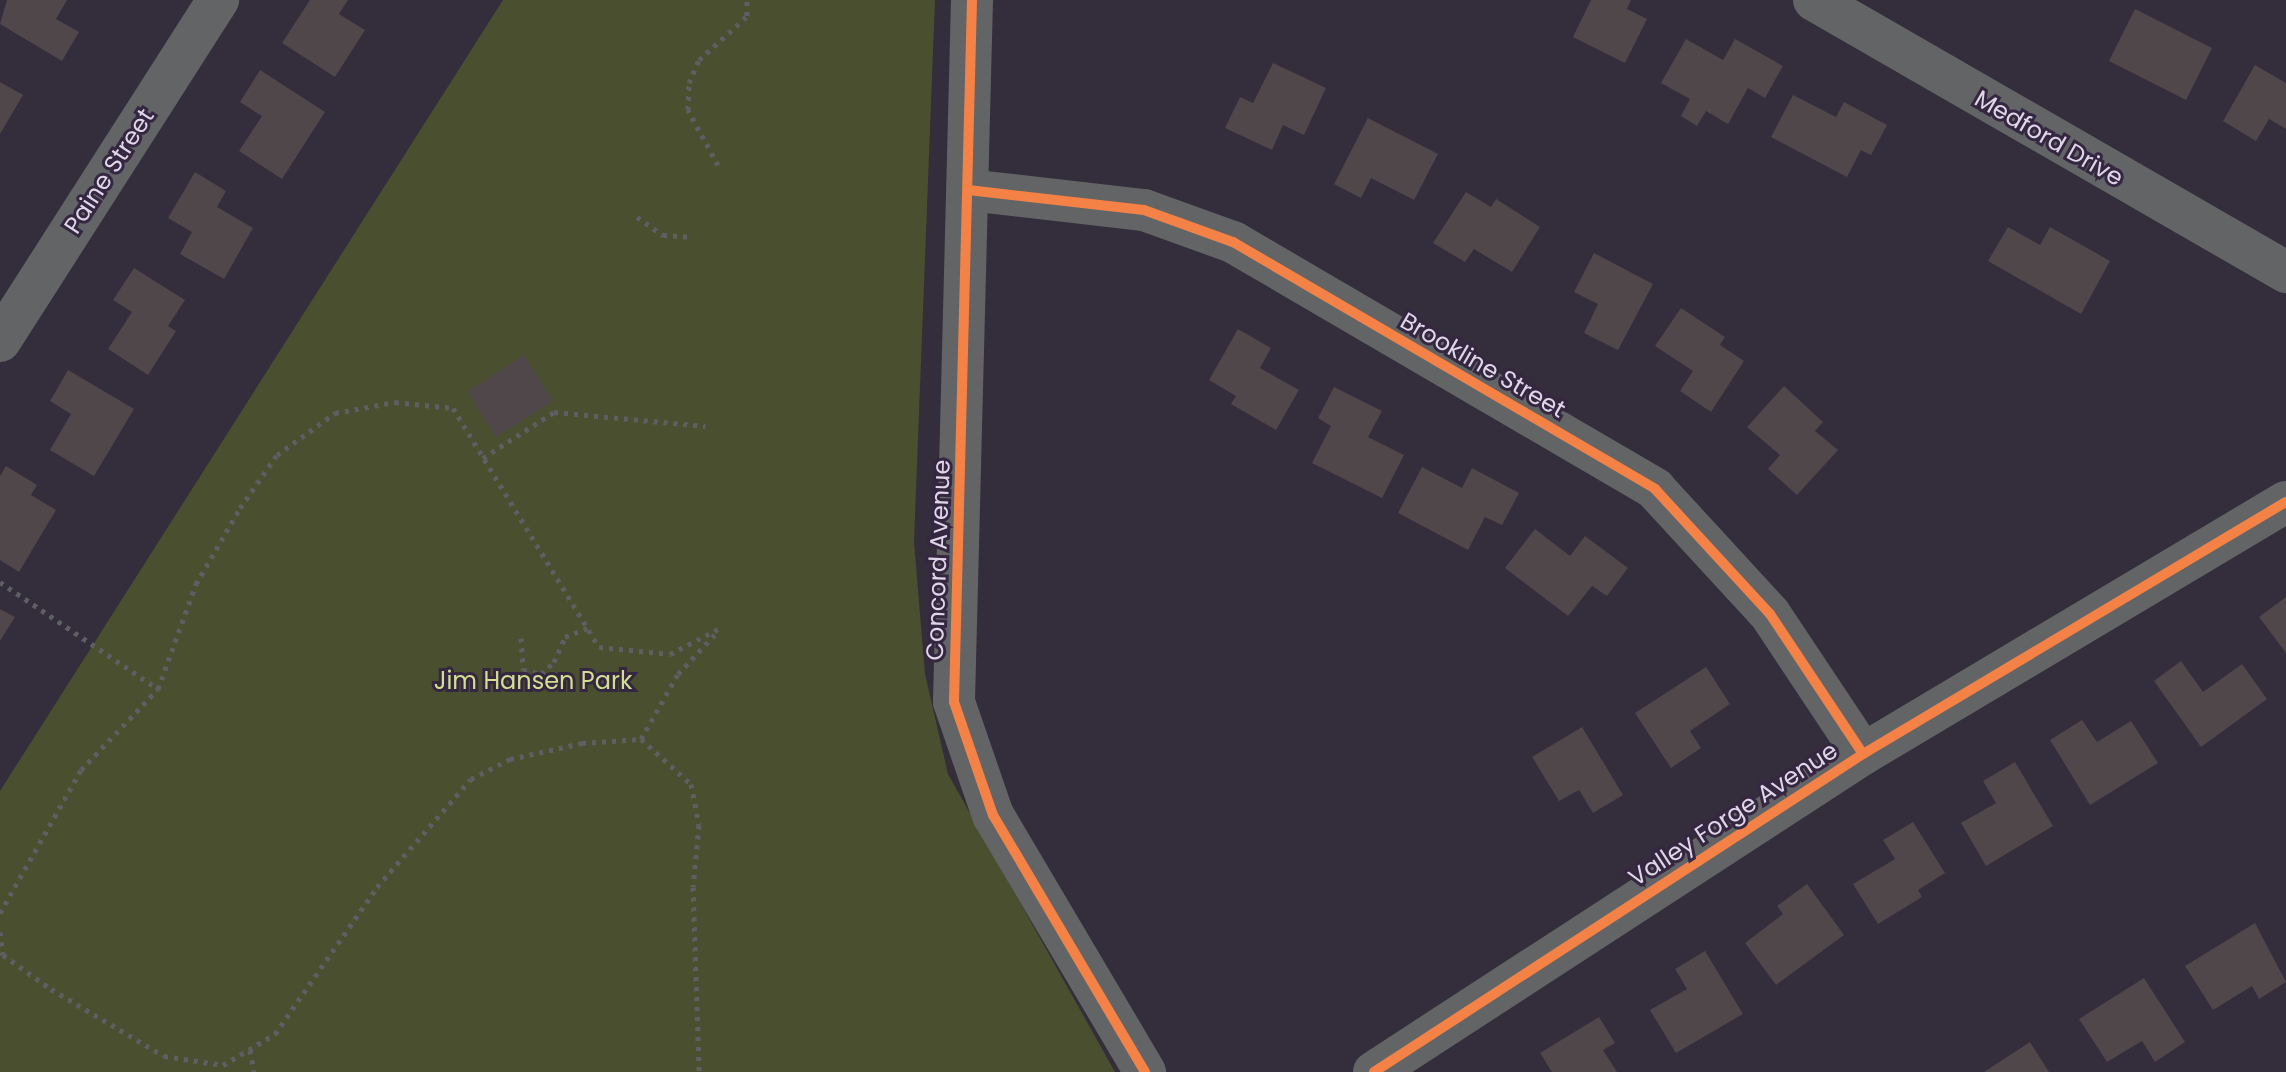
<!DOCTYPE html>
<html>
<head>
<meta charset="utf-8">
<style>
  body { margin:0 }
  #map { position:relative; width:2286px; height:1072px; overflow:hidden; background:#342d3b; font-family:Poppins,sans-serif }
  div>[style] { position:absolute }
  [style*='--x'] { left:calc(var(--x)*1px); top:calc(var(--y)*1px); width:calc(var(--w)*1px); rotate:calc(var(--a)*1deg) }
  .green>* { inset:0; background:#4a4f2f }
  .building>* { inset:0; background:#4f474a }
  .path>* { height:5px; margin-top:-2.5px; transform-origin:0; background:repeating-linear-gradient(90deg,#5e5f62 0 4px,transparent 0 10px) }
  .minor>* { height:42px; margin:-21px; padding:0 21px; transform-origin:21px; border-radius:21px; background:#626465 }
  .cycleway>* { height:10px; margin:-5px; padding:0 5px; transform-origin:5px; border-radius:5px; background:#f48246 }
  span { translate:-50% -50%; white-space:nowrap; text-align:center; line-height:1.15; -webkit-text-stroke:6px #352741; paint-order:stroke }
  .street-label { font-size:24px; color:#dfd7e8 }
  .park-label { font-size:24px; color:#d2df8f }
</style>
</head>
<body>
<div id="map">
  <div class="green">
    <div style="clip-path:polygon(503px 0,935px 0,914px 542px,925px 674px,948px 774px,1115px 1072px,0 1072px,0 791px)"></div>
  </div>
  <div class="building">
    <div style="clip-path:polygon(7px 0,67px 0,56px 19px,79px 32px,62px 61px,0 24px)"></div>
    <div style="clip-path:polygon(310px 0,348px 0,339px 14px,365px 30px,335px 77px,282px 43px)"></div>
    <div style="clip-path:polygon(1591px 0,1631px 0,1627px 9px,1647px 19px,1625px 63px,1573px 37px)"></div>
    <div style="clip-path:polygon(2135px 9px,2212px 48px,2186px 100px,2109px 61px)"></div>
    <div style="clip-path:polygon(1686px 39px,1723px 60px,1735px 39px,1783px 66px,1765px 98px,1748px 88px,1728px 124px,1706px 111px,1697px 126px,1681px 116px,1690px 99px,1661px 83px)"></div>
    <div style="clip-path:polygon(1273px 63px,1326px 88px,1304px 135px,1283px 125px,1272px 150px,1225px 128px,1240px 97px,1253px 103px)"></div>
    <div style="clip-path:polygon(2255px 65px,2286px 83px,2286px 129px,2269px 119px,2256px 141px,2223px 121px)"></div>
    <div style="clip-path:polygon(260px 70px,325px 112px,282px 179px,239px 151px,262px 116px,240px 102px)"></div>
    <div style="clip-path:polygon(0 82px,23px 95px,0 134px)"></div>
    <div style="clip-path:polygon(1793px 95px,1836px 117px,1844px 102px,1887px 125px,1871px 155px,1861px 150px,1847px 177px,1771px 137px)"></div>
    <div style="clip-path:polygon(1368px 118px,1438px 154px,1414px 200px,1371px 178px,1361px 198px,1334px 184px)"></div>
    <div style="clip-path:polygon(195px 172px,226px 191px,217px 207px,253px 228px,224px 279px,180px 254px,192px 232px,168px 218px)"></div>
    <div style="clip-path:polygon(1466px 192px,1491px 207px,1496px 199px,1540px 227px,1512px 272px,1474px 249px,1465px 262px,1433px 243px)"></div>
    <div style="clip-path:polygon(2008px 227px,2040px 245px,2050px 227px,2110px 261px,2081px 314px,1988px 261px)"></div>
    <div style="clip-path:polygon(1594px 253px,1653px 284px,1618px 350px,1584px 333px,1598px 304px,1574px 292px)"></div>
    <div style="clip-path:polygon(134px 268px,185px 300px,168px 326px,176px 331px,148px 375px,108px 349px,132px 312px,113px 300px)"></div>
    <div style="clip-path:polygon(1681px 308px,1725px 337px,1720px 345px,1744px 361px,1711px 412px,1680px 391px,1693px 371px,1655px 346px)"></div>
    <div style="clip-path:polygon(1238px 329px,1271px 348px,1260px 368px,1299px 390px,1276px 430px,1231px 404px,1236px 396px,1209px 380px)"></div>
    <div style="clip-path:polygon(524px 355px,553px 401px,496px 437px,467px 392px)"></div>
    <div style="clip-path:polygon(68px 370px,134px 409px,94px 476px,50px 450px,71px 414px,50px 401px)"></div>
    <div style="clip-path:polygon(1784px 386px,1823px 422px,1815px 431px,1838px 450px,1797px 495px,1768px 469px,1780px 455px,1747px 427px)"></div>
    <div style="clip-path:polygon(1334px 387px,1382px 411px,1368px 437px,1404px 455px,1382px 498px,1312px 463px,1331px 426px,1318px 418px)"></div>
    <div style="clip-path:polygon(6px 466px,37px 485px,31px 495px,56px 510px,19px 572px,0 560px,0 476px)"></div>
    <div style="clip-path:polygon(1422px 467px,1462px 488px,1472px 468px,1519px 493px,1502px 525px,1485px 517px,1468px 550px,1398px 513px)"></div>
    <div style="clip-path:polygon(1535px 529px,1570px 556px,1585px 536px,1628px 568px,1607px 596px,1592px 586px,1568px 616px,1505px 568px)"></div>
    <div style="clip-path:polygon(2286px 597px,2286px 653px,2259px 617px)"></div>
    <div style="clip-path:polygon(0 609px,15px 617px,0 641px)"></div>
    <div style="clip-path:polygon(2181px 661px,2203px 692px,2242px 664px,2267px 699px,2201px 747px,2154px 681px)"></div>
    <div style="clip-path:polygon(1706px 667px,1730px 704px,1690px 731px,1701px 748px,1671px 768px,1635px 713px)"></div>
    <div style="clip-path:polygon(2082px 720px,2097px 742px,2131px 721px,2158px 763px,2090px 805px,2050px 740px)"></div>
    <div style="clip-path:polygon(1582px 727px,1623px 795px,1593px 813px,1579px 790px,1559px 801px,1532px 757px)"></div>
    <div style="clip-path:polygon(2015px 762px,2053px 826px,1986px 866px,1961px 823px,1996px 803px,1983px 781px)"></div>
    <div style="clip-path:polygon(1913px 822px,1945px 873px,1918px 890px,1922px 897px,1878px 924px,1853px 884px,1895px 859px,1883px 840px)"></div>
    <div style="clip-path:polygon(1807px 884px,1844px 935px,1776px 985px,1745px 943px,1783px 914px,1777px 906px)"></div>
    <div style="clip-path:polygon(2255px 923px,2286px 982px,2259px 999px,2252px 986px,2213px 1010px,2185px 966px)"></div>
    <div style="clip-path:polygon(1705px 951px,1743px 1014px,1676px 1053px,1650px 1010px,1687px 989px,1675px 969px)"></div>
    <div style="clip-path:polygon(2144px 978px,2185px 1042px,2155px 1062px,2142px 1041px,2107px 1062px,2079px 1019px)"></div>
    <div style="clip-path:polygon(1599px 1017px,1615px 1043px,1603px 1050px,1617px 1072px,1552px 1072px,1540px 1053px)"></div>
    <div style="clip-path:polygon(2030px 1042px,2049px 1072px,1984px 1072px)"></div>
  </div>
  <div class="path">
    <div style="--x:718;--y:165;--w:63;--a:-118.6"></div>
    <div style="--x:688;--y:110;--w:27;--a:-88"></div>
    <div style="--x:689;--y:83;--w:25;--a:-67"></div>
    <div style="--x:699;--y:60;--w:65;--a:-42.5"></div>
    <div style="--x:747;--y:16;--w:16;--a:-90"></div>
    <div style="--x:637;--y:217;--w:32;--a:35"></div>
    <div style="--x:663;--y:235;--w:26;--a:4"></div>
    <div style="--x:483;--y:458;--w:85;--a:-32.9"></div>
    <div style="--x:554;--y:412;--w:152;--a:5.3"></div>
    <div style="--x:0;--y:582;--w:191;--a:34.1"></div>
    <div style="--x:521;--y:638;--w:32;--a:86"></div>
    <div style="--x:523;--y:670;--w:18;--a:13"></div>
    <div style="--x:541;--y:674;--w:18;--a:-43"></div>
    <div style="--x:554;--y:662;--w:27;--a:-66"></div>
    <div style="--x:565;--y:637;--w:24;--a:-22"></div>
    <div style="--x:641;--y:739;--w:75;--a:-60.4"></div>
    <div style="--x:678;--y:674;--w:60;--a:-47"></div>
    <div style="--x:0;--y:913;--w:164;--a:-60.5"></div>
    <div style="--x:81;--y:770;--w:112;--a:-46.5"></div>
    <div style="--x:158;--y:689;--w:112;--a:-70.1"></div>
    <div style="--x:196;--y:584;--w:88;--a:-59.9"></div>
    <div style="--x:240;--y:508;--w:65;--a:-55.1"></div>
    <div style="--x:277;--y:455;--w:72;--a:-35.9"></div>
    <div style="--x:335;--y:413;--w:61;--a:-10.4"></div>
    <div style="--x:395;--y:402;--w:58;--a:5.9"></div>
    <div style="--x:453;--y:408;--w:280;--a:58.6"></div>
    <div style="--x:599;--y:647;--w:71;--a:5.6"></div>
    <div style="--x:670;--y:654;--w:59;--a:-27.4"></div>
    <div style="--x:0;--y:932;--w:23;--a:83"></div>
    <div style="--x:3;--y:955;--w:59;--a:35.3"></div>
    <div style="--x:51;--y:989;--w:131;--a:30.7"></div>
    <div style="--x:164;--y:1056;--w:60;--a:8.7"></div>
    <div style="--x:223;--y:1065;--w:61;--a:-30.8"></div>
    <div style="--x:275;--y:1034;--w:179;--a:-55.2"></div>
    <div style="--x:377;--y:887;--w:143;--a:-49"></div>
    <div style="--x:471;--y:779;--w:44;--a:-27.1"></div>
    <div style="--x:510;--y:759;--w:74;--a:-12.5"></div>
    <div style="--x:582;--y:743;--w:59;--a:-3.9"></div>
    <div style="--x:641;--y:739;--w:67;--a:42"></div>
    <div style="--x:691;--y:784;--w:42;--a:79"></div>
    <div style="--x:699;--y:825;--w:62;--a:95.5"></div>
    <div style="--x:693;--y:887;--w:185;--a:88.1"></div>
    <div style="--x:250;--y:1050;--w:22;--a:80"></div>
  </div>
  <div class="minor">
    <div style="--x:972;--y:0;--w:702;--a:91.47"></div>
    <div style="--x:954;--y:702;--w:120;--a:71"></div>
    <div style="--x:993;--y:815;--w:299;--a:59.4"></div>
    <div style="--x:1814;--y:0;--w:545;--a:29.95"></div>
    <div style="--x:968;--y:190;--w:177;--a:6.5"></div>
    <div style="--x:1144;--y:210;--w:95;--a:19.8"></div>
    <div style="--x:1233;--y:242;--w:489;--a:30.3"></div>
    <div style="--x:1655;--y:489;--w:170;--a:47.4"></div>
    <div style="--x:1770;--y:614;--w:168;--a:56.4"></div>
    <div style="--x:0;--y:341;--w:405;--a:-57.4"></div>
    <div style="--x:1374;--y:1072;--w:583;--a:-33.04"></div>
    <div style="--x:1863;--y:754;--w:492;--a:-30.8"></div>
  </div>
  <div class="cycleway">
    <div style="--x:972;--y:0;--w:702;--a:91.47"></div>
    <div style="--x:954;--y:702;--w:120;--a:71"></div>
    <div style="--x:993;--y:815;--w:299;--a:59.4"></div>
    <div style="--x:968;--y:190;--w:177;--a:6.5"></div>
    <div style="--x:1144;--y:210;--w:95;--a:19.8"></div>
    <div style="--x:1233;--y:242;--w:489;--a:30.3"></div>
    <div style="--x:1655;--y:489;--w:170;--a:47.4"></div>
    <div style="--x:1770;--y:614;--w:168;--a:56.4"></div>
    <div style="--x:1374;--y:1072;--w:583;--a:-33.04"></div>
    <div style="--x:1863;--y:754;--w:492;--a:-30.8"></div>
  </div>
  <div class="street-label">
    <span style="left:2049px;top:138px;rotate:30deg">Medford Drive</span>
    <span style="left:109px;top:171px;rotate:-57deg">Paine Street</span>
    <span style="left:1483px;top:365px;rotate:30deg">Brookline Street</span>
    <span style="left:938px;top:560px;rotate:-88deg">Concord Avenue</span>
    <span style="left:1733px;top:814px;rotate:-33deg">Valley Forge Avenue</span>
  </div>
  <div class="park-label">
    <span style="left:533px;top:681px">Jim Hansen Park</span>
  </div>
</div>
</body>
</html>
